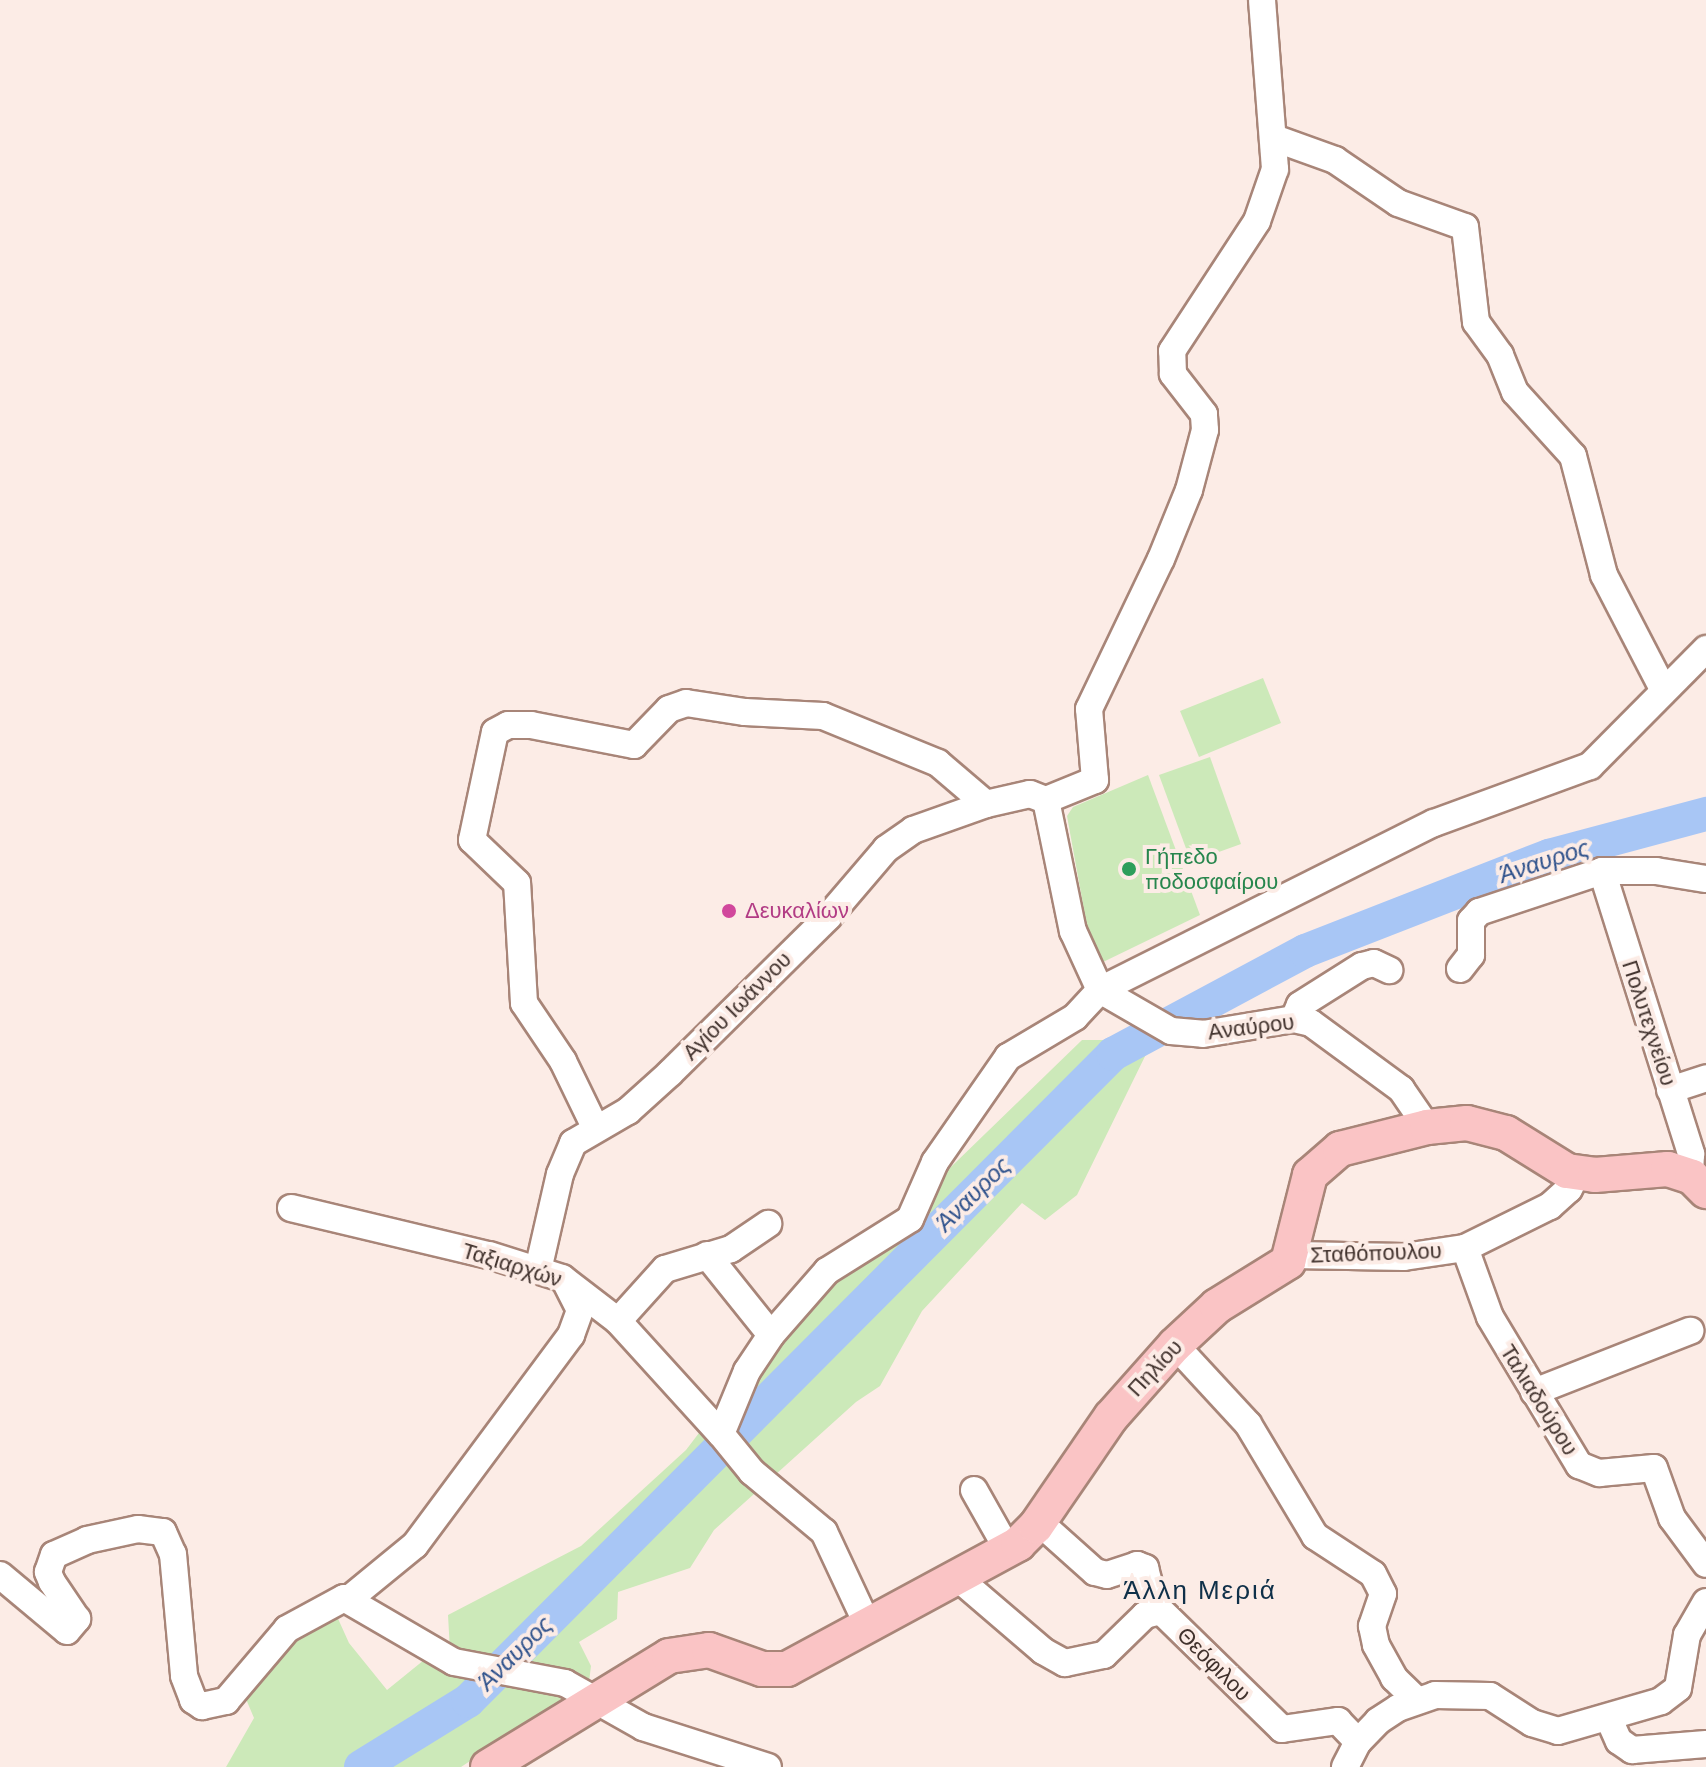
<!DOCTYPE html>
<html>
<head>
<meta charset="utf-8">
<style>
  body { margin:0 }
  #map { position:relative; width:1706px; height:1767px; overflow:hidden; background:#fcece6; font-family:"DM Sans",sans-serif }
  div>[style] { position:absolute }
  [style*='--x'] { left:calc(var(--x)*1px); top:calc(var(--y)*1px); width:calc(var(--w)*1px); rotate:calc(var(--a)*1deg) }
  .green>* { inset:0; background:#cce9b9 }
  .river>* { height:34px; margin:-17px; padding:0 17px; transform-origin:17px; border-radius:17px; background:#a8c6f5 }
  .roads { filter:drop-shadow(2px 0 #a88578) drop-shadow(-2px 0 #a88578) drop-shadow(0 2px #a88578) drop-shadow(0 -2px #a88578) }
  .minor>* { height:26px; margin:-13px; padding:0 13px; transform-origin:13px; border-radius:13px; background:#fff }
  .major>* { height:34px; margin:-17px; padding:0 17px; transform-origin:17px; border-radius:17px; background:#fac4c5 }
  .dots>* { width:22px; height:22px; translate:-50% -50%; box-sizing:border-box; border:4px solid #fcece6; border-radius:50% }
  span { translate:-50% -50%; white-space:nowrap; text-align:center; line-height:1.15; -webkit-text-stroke:8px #fcece6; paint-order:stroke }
  .leisure-label { font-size:22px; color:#27864d }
  .left { translate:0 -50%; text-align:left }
  .hotel-label { font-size:22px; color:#b23c85 }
  .street-label { font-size:22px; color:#41322d }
  .water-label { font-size:24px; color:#2f528c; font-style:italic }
  .quarter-label { font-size:26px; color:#0f3049; letter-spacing:2px }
</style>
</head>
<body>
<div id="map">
  <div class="green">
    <div style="clip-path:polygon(1263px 678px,1281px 723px,1199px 757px,1180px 711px)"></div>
    <div style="clip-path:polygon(1210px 757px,1241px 844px,1191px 862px,1159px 775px)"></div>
    <div style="clip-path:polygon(1148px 775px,1200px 915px,1101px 963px,1093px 959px,1067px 816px,1073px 807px)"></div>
    <div style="clip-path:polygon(1082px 1040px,1153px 1040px,1077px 1195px,1045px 1220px,1022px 1203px,922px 1311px,880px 1386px,856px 1402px,714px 1530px,690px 1568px,618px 1592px,617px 1619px,579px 1642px,591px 1666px,589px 1682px,461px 1767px,226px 1767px,254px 1718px,243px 1692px,273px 1655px,335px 1612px,349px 1643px,387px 1690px,424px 1660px,439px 1662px,450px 1651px,448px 1615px,581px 1546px,686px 1450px,763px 1349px)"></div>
  </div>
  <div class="river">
    <div style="--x:361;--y:1767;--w:126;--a:-31.7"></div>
    <div style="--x:468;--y:1701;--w:914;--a:-45.09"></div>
    <div style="--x:1113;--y:1054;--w:218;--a:-28.2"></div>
    <div style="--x:1305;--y:951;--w:262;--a:-21.3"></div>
    <div style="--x:1549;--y:856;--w:163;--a:-15"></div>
  </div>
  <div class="roads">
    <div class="minor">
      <div style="--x:1274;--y:138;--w:65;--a:19.8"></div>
      <div style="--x:1335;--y:160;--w:76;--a:34.3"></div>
      <div style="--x:1398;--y:203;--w:71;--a:19.7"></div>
      <div style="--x:1465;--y:227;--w:96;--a:83.4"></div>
      <div style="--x:1476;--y:322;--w:41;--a:54"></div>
      <div style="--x:1500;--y:355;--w:40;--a:68"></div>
      <div style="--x:1515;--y:392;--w:86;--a:47.8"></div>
      <div style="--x:1573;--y:456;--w:123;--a:75.4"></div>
      <div style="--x:1604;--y:575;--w:128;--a:62.6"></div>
      <div style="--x:1046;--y:800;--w:134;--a:78.4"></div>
      <div style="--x:1073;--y:931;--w:65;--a:65.4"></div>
      <div style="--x:1100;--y:990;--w:82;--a:30"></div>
      <div style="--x:1171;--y:1031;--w:32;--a:5"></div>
      <div style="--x:1203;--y:1034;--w:92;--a:-9.4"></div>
      <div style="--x:1294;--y:1019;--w:17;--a:13"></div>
      <div style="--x:1311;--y:1023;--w:112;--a:36.3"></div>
      <div style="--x:1401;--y:1089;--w:46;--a:55.6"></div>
      <div style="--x:1602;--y:871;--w:297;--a:72.5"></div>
      <div style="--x:1691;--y:1154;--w:22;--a:93"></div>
      <div style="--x:1460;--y:969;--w:18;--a:-52"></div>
      <div style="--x:1471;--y:955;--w:34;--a:-90"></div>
      <div style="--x:1471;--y:921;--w:12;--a:-48"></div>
      <div style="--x:1479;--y:912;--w:130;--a:-18.4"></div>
      <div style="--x:1602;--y:871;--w:54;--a:0"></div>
      <div style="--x:1656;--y:871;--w:51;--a:9.1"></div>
      <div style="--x:1294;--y:1019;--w:15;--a:-67"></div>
      <div style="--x:1300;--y:1005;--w:73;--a:-32.2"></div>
      <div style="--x:1362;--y:966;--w:12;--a:-14"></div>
      <div style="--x:1374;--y:963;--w:17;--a:25"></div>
      <div style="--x:1670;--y:1090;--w:38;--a:-18"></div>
      <div style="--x:595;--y:1127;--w:73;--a:-115.9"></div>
      <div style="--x:563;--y:1061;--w:70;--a:-123.9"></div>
      <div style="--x:524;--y:1003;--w:120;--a:-93.3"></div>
      <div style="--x:517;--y:883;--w:62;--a:-136.3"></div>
      <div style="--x:472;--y:840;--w:110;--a:-78"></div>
      <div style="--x:495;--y:732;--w:15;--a:-28"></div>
      <div style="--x:508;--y:725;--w:23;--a:0"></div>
      <div style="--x:531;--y:725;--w:105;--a:11"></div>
      <div style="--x:634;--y:745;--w:50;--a:-45.8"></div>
      <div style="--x:669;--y:709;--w:18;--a:-19"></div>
      <div style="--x:686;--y:703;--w:60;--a:8.7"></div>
      <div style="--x:745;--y:712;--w:78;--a:2.9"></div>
      <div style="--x:823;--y:716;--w:124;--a:22.2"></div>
      <div style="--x:938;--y:763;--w:63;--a:40.5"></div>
      <div style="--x:291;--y:1208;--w:204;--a:13.4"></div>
      <div style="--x:489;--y:1255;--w:77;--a:17.5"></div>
      <div style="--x:562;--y:1278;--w:71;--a:37.5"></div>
      <div style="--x:618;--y:1321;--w:153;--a:47.7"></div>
      <div style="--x:1465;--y:1248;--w:73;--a:70.1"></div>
      <div style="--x:1490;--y:1317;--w:173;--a:59"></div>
      <div style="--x:1579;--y:1465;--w:22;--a:22"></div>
      <div style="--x:1599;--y:1473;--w:55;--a:-5.2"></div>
      <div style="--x:1654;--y:1468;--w:53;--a:70.2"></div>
      <div style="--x:1672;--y:1518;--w:57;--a:53.5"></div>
      <div style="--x:707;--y:1255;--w:102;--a:51.3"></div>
      <div style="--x:1292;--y:1255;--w:112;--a:1"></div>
      <div style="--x:1404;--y:1257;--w:62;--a:-8.4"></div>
      <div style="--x:1465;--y:1248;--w:95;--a:-26.3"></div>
      <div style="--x:1550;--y:1206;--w:25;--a:-42"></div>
      <div style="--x:1569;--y:1189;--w:18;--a:-63"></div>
      <div style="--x:538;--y:1270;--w:98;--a:-77.1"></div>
      <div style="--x:560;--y:1174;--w:34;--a:-67"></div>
      <div style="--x:573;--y:1143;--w:64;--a:-30.2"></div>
      <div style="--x:628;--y:1111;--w:57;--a:-42.1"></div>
      <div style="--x:670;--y:1073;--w:222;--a:-44.6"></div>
      <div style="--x:828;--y:917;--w:89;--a:-49.5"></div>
      <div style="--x:886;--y:849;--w:33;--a:-35"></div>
      <div style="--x:913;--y:830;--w:77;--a:-19.6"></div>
      <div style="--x:986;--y:804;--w:45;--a:-12.8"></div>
      <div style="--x:1030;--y:794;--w:17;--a:21"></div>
      <div style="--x:1046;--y:800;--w:53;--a:-22.2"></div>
      <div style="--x:1095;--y:780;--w:71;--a:-94.8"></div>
      <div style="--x:1089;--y:709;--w:166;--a:-64.4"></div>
      <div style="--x:1161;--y:559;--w:74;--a:-67.9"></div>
      <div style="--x:1189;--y:490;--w:62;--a:-75.1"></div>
      <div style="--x:1205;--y:430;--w:16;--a:-94"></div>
      <div style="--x:1204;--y:414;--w:51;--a:-127.8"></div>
      <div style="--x:1173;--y:374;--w:23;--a:-92"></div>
      <div style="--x:1172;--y:351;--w:155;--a:-56.8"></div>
      <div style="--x:1257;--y:221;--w:55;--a:-70.9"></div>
      <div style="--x:1275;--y:169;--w:169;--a:-94.4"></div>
      <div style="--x:618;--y:1321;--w:70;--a:-47.9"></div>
      <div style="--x:665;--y:1269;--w:69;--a:-16.9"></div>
      <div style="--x:731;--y:1249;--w:45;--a:-34"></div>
      <div style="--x:1175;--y:1345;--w:108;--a:47.3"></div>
      <div style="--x:1248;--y:1424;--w:131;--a:59.1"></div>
      <div style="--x:1315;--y:1536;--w:69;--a:33.2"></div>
      <div style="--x:1373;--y:1574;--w:22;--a:63"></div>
      <div style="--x:1383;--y:1594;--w:34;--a:109"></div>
      <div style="--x:1372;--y:1626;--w:19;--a:78"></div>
      <div style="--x:1376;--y:1645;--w:38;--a:61"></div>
      <div style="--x:1394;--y:1678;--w:32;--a:44"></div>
      <div style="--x:1534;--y:1392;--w:168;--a:-21.4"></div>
      <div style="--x:974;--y:1490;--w:69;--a:60.5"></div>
      <div style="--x:1039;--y:1522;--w:75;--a:41.8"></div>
      <div style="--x:1095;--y:1572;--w:12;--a:14"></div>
      <div style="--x:1107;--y:1575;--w:32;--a:-18"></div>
      <div style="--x:1137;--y:1565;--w:9;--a:21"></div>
      <div style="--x:1145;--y:1568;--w:43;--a:75.3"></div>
      <div style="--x:0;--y:1575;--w:87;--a:39.9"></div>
      <div style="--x:67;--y:1631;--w:16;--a:-50"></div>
      <div style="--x:77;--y:1619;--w:45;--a:-124"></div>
      <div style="--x:52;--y:1582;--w:11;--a:-112"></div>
      <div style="--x:48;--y:1572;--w:18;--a:-71"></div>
      <div style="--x:54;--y:1555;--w:36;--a:-24"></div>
      <div style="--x:87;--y:1540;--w:52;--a:-12.2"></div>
      <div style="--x:138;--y:1529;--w:25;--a:7"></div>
      <div style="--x:163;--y:1532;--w:24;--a:66"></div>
      <div style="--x:173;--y:1554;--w:122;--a:84.8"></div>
      <div style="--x:184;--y:1676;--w:26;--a:69"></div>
      <div style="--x:193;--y:1700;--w:11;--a:34"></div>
      <div style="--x:202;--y:1706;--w:25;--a:-12"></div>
      <div style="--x:226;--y:1701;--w:94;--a:-49.7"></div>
      <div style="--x:287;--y:1629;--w:65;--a:-28.5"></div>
      <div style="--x:344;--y:1598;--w:127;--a:30.2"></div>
      <div style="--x:454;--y:1662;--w:113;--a:10.7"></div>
      <div style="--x:565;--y:1683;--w:90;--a:29.4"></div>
      <div style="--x:643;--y:1727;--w:131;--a:17.7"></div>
      <div style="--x:959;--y:1579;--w:111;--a:40.6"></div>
      <div style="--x:1043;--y:1651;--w:25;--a:29"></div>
      <div style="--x:1065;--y:1663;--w:40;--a:-12"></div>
      <div style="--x:1104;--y:1655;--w:57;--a:-44.3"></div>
      <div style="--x:1145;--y:1615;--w:16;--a:-14"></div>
      <div style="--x:1161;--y:1611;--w:169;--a:44.3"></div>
      <div style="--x:1282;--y:1729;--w:57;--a:-8.1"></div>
      <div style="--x:1338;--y:1721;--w:29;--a:46"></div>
      <div style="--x:349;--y:1599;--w:85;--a:-39.3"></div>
      <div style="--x:415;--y:1545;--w:262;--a:-53.4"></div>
      <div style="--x:571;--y:1335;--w:27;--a:-70"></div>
      <div style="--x:580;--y:1310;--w:33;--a:-117"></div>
      <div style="--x:869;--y:1628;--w:106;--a:-115.1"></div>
      <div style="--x:824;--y:1532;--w:94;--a:-140.2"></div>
      <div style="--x:752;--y:1472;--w:49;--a:-129.2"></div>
      <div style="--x:721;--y:1434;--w:68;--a:-67.6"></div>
      <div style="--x:747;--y:1371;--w:43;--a:-56.3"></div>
      <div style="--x:771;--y:1335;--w:85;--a:-48.8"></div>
      <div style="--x:827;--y:1271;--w:98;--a:-32.1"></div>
      <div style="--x:910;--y:1219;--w:62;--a:-66.3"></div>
      <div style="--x:935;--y:1162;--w:128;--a:-55.2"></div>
      <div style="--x:1008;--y:1057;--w:78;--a:-30.8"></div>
      <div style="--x:1075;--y:1017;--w:37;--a:-47"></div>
      <div style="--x:1100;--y:990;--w:373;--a:-26.6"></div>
      <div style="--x:1434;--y:823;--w:166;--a:-20.1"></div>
      <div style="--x:1590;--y:766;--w:165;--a:-45.2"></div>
      <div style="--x:1609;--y:1719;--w:24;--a:66"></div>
      <div style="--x:1619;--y:1741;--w:16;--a:35"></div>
      <div style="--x:1632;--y:1750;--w:74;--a:-4.6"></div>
      <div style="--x:1345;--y:1767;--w:28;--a:-63"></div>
      <div style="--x:1358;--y:1742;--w:29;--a:-46"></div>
      <div style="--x:1378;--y:1721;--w:24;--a:-33"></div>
      <div style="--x:1398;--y:1708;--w:39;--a:-19"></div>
      <div style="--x:1435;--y:1695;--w:55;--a:1"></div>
      <div style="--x:1490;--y:1696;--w:50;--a:32.7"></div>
      <div style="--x:1532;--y:1723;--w:27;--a:17"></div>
      <div style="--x:1558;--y:1731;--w:107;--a:-16.2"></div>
      <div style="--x:1661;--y:1701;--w:21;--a:-37"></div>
      <div style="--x:1678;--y:1688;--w:54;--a:-80.4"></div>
      <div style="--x:1687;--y:1635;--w:38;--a:-60"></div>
    </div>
    <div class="major">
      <div style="--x:488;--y:1767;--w:212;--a:-31.5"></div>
      <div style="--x:669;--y:1656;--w:40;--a:-8.5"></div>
      <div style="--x:709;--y:1650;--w:56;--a:19.7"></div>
      <div style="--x:762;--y:1669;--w:25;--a:0"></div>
      <div style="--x:787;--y:1669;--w:263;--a:-28.4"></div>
      <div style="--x:1018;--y:1544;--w:25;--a:-45"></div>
      <div style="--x:1036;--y:1526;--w:132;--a:-55.5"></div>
      <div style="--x:1111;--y:1417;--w:96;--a:-48.4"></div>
      <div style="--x:1175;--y:1345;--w:57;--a:-42.9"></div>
      <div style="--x:1217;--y:1306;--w:84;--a:-31.8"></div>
      <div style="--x:1288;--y:1262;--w:90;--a:-75.8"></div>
      <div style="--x:1310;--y:1175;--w:40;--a:-41"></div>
      <div style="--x:1340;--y:1149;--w:90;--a:-14.2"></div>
      <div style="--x:1427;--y:1127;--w:40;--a:-5.7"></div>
      <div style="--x:1467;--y:1123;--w:40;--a:14.4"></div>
      <div style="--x:1506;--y:1133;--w:72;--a:31.9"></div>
      <div style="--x:1567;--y:1171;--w:28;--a:8"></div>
      <div style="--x:1595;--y:1175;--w:73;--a:-4.7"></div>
      <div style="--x:1668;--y:1169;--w:25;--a:18"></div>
      <div style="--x:1692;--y:1177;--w:20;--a:45"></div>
    </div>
  </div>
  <div class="dots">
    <div style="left:1129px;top:869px;background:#2e9e5b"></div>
    <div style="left:729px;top:911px;background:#d1479c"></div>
  </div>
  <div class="leisure-label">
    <span class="left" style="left:1145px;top:869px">Γήπεδο<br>ποδοσφαίρου</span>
  </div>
  <div class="hotel-label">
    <span class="left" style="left:745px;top:911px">Δευκαλίων</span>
  </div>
  <div class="street-label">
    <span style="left:737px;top:1006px;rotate:-45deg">Αγίου Ιωάννου</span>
    <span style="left:1649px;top:1023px;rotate:72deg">Πολυτεχνείου</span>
    <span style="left:1251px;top:1027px;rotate:-7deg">Αναύρου</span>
    <span style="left:1376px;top:1253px;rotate:-2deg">Σταθόπουλου</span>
    <span style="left:512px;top:1265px;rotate:17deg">Ταξιαρχών</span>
    <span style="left:1155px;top:1368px;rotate:-47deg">Πηλίου</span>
    <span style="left:1539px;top:1400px;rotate:58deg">Ταλιαδούρου</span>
    <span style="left:1214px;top:1664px;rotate:45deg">Θεόφιλου</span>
  </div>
  <div class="water-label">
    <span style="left:1544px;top:861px;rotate:-18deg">Άναυρος</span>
    <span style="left:973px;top:1194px;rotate:-45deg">Άναυρος</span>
    <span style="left:515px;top:1653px;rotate:-45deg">Άναυρος</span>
  </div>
  <div class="quarter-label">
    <span style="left:1200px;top:1591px">Άλλη Μεριά</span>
  </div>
</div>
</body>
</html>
